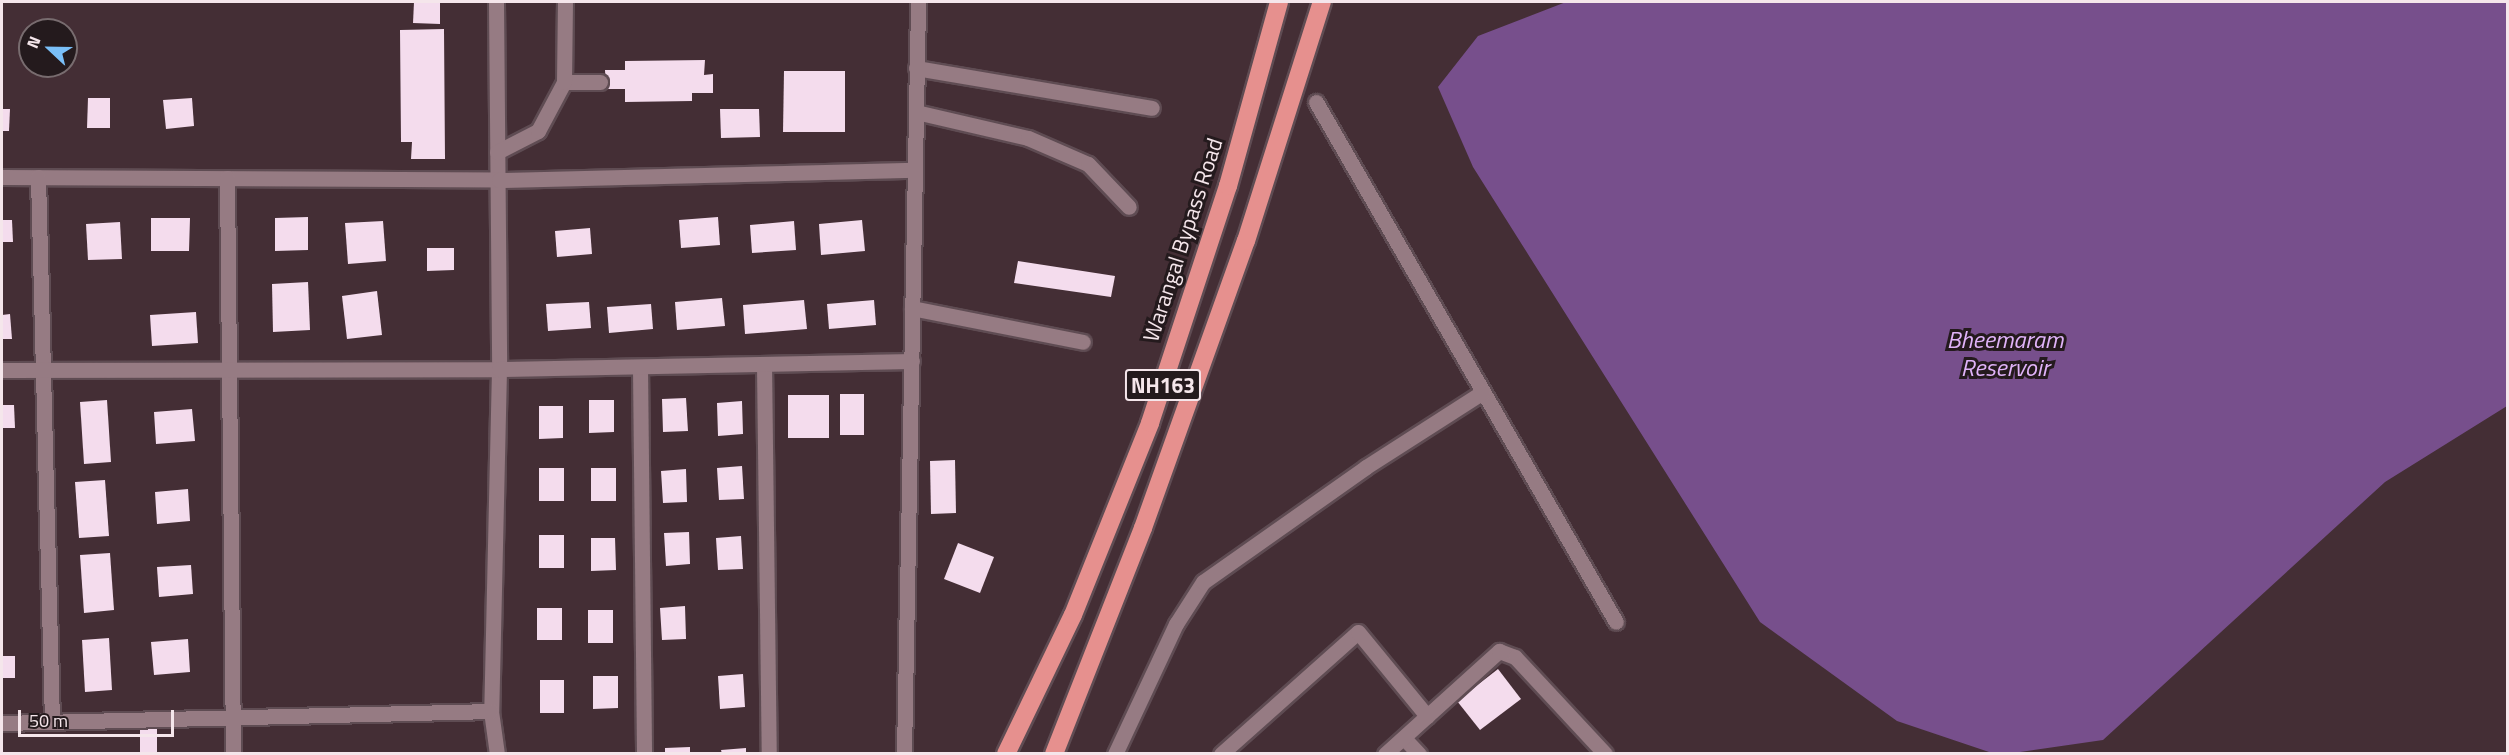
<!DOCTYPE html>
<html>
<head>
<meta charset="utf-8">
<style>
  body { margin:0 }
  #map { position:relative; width:2509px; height:755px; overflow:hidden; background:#442e35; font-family:"Titillium Web",sans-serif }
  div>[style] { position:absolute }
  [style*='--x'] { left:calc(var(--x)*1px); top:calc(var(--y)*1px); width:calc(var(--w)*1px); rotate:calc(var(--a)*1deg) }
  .water>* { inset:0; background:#774f8c }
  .building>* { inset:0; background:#f4dced }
  .roads { filter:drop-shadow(2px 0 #5f4c53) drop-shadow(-2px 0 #5f4c53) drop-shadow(0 2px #5f4c53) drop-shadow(0 -2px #5f4c53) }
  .minor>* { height:15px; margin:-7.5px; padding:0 7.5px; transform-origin:7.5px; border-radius:7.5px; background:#967b83 }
  .highway>* { height:18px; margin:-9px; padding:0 9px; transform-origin:9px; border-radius:9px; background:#e6908e }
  span { translate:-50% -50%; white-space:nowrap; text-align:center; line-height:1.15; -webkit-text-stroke:6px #241a1d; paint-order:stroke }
  .shield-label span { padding:2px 4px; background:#241a1d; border:2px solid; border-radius:4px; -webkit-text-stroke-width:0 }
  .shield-label { font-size:21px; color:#f5e6eb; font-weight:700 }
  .street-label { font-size:22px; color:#f5e6eb }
  .water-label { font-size:24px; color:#e0b3f9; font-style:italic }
  .frame { position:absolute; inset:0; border:3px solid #f5e6eb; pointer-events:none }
  .north { position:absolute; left:18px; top:18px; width:60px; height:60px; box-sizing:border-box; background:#241a1d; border:2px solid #786c6f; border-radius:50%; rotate:292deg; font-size:16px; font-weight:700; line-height:24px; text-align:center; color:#f5e6eb }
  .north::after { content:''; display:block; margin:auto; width:21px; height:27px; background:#7abff8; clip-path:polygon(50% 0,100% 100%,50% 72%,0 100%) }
  .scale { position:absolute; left:18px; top:710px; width:156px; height:27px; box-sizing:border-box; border:3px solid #f5e6eb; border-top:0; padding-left:8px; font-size:18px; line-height:21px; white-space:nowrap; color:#f5e6eb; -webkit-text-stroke:4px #241a1d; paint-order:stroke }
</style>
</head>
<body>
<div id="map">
  <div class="water">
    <div style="clip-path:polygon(1566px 2px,2507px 2px,2507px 406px,2385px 482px,2103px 740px,2013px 753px,1992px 753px,1897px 721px,1760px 622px,1473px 167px,1438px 87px,1478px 36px)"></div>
  </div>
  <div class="building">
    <div style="clip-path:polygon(414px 2px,440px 2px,440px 24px,413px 23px)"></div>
    <div style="clip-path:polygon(444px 29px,445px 159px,411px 159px,412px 142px,401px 142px,400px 30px)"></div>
    <div style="clip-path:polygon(705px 60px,704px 75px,713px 74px,713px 93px,692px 93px,692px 101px,625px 102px,625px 89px,606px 89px,605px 70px,625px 70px,625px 61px)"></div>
    <div style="clip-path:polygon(784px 71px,845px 71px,845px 132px,783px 132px)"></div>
    <div style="clip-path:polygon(88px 98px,110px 98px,110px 128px,87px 128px)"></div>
    <div style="clip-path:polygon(192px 98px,194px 126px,166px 129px,163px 100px)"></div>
    <div style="clip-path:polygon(2px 109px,10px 109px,9px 131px,2px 131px)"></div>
    <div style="clip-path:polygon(720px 109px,759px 109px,760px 137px,721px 138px)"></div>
    <div style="clip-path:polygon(308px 217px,308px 250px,275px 251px,275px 218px)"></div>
    <div style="clip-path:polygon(718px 217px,720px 245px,681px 248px,679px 220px)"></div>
    <div style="clip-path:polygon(151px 218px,190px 218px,189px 251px,151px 251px)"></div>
    <div style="clip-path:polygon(2px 220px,12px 220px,13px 242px,2px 242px)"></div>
    <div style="clip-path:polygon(862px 220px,865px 251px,821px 255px,819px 224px)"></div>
    <div style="clip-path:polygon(383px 221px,386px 261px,348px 264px,345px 223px)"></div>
    <div style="clip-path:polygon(794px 221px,796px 250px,752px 253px,750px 225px)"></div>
    <div style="clip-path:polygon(120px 222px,122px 259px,88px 260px,86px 224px)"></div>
    <div style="clip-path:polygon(590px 228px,592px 254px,557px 257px,555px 231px)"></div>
    <div style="clip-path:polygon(427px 248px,454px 248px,454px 270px,427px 271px)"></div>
    <div style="clip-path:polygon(1018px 261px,1115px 276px,1111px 297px,1014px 283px)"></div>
    <div style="clip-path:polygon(308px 282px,310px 330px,273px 332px,272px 284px)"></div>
    <div style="clip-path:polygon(377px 291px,382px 335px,347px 339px,342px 296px)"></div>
    <div style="clip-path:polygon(722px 298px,725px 326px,677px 330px,675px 302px)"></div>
    <div style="clip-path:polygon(804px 300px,807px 329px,745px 334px,743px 305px)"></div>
    <div style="clip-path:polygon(874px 300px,876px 325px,829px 329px,827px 304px)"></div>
    <div style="clip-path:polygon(589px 302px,591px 328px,548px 331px,546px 304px)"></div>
    <div style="clip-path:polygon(651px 304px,653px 329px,609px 333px,607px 307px)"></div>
    <div style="clip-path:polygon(196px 312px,198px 343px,152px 346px,150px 315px)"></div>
    <div style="clip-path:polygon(10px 314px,12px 339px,2px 339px,2px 315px)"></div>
    <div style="clip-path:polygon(840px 394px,864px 394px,864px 435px,840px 435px)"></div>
    <div style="clip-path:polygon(788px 395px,829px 395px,829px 438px,788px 438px)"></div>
    <div style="clip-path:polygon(686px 398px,688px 431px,663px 432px,662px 399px)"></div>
    <div style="clip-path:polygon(107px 400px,111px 462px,84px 464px,80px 402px)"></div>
    <div style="clip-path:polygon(589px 400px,614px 400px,614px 432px,589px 433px)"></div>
    <div style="clip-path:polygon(742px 401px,743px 434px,718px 436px,717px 403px)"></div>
    <div style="clip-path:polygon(2px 405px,14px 405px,15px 428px,2px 428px)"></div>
    <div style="clip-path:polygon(539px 406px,563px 406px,563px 438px,539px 439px)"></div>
    <div style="clip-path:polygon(192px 409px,195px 441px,156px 444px,154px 412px)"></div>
    <div style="clip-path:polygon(955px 460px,956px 513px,931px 514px,930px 461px)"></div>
    <div style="clip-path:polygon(742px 466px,744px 499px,719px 500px,717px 468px)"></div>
    <div style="clip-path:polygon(539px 468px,564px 468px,564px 501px,539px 501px)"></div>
    <div style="clip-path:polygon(591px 468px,616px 468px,616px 501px,591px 501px)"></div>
    <div style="clip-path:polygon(686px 469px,687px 502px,663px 503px,661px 471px)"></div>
    <div style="clip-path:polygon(105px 480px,109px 536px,79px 538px,75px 482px)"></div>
    <div style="clip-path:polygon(188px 489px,190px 521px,157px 524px,155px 492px)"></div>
    <div style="clip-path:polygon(689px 532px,690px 564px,666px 566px,664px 533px)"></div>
    <div style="clip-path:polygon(539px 535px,564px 535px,564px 568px,539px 568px)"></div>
    <div style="clip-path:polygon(741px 536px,743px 569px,718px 570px,716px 538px)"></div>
    <div style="clip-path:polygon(591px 538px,615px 538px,616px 570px,591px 571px)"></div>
    <div style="clip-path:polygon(958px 543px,994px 557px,980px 593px,944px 579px)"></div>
    <div style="clip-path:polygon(110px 553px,114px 610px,84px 613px,80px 555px)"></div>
    <div style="clip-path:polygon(191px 565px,193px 594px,159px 597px,157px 567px)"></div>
    <div style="clip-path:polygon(685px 606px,686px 639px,662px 640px,660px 608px)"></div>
    <div style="clip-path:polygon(537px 608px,562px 608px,562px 640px,537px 640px)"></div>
    <div style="clip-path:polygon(588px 610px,613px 610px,613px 643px,588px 643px)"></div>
    <div style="clip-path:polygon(109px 638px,112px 690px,85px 692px,82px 640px)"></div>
    <div style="clip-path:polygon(188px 639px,190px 672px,154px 675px,151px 642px)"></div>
    <div style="clip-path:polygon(2px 656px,15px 656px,15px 678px,2px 678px)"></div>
    <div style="clip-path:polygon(1498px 669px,1521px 699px,1480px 730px,1457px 701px)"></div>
    <div style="clip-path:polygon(743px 674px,745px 707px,720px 709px,718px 676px)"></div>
    <div style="clip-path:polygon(593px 676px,618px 676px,618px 708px,593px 709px)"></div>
    <div style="clip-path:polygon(540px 680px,564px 680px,564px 713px,540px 713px)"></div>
    <div style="clip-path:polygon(140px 729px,157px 729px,157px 754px,140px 754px)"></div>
    <div style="clip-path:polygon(690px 747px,690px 754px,665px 754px,665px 748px)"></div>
    <div style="clip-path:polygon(746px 748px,746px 754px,722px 754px,721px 750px)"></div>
  </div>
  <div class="roads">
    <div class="minor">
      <div style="--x:496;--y:2;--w:367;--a:89.5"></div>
      <div style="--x:499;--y:369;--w:342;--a:91.3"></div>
      <div style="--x:491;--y:711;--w:43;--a:82.1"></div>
      <div style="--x:916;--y:68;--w:239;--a:9.6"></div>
      <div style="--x:564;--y:82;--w:36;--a:0"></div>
      <div style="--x:1316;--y:102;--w:600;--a:60.02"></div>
      <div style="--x:916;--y:112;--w:115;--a:13.1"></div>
      <div style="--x:1028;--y:138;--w:65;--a:23.4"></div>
      <div style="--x:1088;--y:164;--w:59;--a:46.4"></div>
      <div style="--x:497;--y:152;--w:46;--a:-27.1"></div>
      <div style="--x:538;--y:131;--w:55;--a:-62"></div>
      <div style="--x:564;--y:82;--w:80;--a:-89.3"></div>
      <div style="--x:2;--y:177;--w:497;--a:0.3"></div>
      <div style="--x:499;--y:180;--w:416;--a:-1.4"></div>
      <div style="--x:38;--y:177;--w:545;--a:88.53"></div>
      <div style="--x:227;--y:178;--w:576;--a:89.4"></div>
      <div style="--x:912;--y:308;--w:174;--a:11.2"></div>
      <div style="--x:764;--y:364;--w:390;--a:89.3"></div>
      <div style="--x:640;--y:367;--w:387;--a:89.4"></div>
      <div style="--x:2;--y:370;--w:497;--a:-0.1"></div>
      <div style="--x:499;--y:369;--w:413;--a:-1.1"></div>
      <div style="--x:2;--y:723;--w:489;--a:-1.4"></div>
      <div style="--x:1404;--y:738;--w:22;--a:47"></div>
      <div style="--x:904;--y:754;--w:752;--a:-88.93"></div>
      <div style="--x:1115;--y:754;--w:144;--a:-64.9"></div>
      <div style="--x:1176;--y:624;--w:50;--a:-57.3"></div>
      <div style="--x:1203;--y:582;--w:199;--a:-35.2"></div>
      <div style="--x:1366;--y:467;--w:139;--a:-32.7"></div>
      <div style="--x:1221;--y:754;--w:183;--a:-41.7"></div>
      <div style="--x:1358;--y:632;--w:109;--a:50.6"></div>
      <div style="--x:1385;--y:754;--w:154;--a:-42.1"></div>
      <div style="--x:1499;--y:651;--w:17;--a:21"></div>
      <div style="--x:1515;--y:657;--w:132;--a:47.1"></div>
    </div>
    <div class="highway">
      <div style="--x:1006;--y:754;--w:154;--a:-64.3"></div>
      <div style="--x:1073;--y:615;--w:207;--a:-68.1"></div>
      <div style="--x:1150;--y:423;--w:250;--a:-71.8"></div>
      <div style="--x:1228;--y:186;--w:191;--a:-74.5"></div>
      <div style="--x:1054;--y:754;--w:243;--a:-68.5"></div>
      <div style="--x:1143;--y:528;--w:305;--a:-70.3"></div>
      <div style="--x:1246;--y:241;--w:251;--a:-72.4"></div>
    </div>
  </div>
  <div class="shield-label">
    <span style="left:1163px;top:385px">NH163</span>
  </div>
  <div class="street-label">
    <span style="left:1183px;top:240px;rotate:-72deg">Warangal Bypass Road</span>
  </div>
  <div class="water-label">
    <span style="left:2005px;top:354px">Bheemaram<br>Reservoir</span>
  </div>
  <div class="frame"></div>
  <div class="north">N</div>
  <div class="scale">50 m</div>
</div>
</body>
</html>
